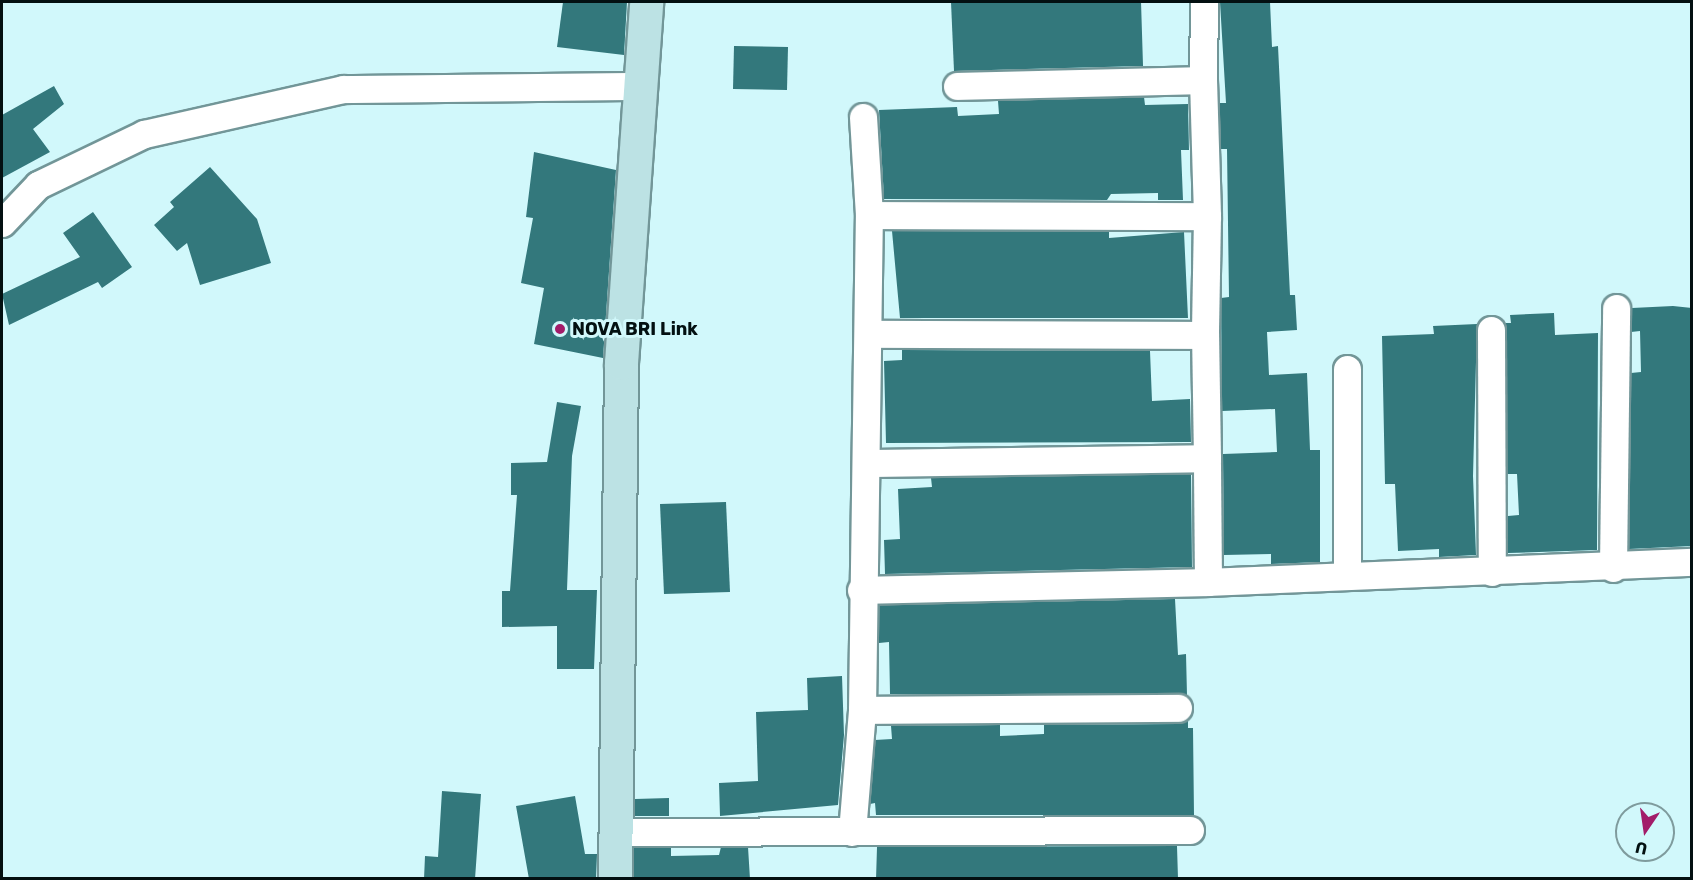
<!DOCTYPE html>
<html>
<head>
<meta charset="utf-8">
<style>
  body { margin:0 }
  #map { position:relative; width:1693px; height:880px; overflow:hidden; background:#d1f8fb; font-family:Rubik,sans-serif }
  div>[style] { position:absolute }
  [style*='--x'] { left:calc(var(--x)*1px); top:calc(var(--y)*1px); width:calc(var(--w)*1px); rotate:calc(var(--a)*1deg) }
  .building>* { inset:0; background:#33787c }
  .roads { filter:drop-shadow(2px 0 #729698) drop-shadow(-2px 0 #729698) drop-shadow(0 2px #729698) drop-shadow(0 -2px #729698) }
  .street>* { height:27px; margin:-13.5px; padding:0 13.5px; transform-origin:13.5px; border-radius:13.5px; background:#fff }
  .secondary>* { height:33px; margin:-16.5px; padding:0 16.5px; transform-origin:16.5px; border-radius:16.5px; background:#bce2e4 }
  .dots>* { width:16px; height:16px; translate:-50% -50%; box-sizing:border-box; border:3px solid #d1f8fb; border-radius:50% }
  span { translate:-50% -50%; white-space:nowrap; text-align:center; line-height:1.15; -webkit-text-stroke:6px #d1f8fb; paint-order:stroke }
  .poi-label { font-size:18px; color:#031011; font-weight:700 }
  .left { translate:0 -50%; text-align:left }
  .frame { position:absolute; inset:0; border:3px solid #031011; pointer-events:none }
  .north { position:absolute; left:1615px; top:802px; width:60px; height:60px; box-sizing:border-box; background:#d1f8fb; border:2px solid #7f9b9d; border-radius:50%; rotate:193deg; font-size:16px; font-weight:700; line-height:24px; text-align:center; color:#031011 }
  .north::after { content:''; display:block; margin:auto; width:21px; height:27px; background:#a21c69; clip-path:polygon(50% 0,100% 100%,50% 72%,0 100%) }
</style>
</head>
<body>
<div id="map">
  <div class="building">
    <div style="clip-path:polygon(563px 2px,627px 2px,624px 55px,557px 47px)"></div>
    <div style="clip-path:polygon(951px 2px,1141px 2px,1143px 66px,954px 71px)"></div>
    <div style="clip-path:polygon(1220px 2px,1270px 2px,1272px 47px,1278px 46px,1290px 295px,1295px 295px,1297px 330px,1267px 332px,1269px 375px,1307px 373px,1310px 450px,1320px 450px,1320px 562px,1271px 564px,1271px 554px,1224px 555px,1223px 454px,1277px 452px,1275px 409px,1222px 411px,1221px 298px,1229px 297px,1227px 149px,1221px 149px,1219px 103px,1226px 103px)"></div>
    <div style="clip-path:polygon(734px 46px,788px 47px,787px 90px,733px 89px)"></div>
    <div style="clip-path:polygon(54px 86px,64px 104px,33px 129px,50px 152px,2px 178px,2px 115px)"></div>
    <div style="clip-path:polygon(1144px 97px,1145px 105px,1188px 104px,1189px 150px,1181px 150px,1183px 200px,1158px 200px,1158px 193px,1111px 194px,1107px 200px,884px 199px,879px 110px,957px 107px,958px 116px,999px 114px,998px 101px)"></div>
    <div style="clip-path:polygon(534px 152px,616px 170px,603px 358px,534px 344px,544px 288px,521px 283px,533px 218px,526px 217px)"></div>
    <div style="clip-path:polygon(210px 167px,257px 219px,271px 263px,200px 285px,187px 243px,177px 251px,154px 225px,174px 207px,170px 202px)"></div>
    <div style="clip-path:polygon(93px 212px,132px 267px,102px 288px,98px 282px,9px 325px,2px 294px,80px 257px,63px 233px)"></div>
    <div style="clip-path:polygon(892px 231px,1109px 231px,1109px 238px,1184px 232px,1188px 318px,900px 318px)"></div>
    <div style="clip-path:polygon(1673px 306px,1692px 308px,1692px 546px,1629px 549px,1631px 373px,1641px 372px,1640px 331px,1631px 332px,1632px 308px)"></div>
    <div style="clip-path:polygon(1554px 313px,1555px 335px,1598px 333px,1597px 550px,1508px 553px,1508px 516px,1519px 515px,1517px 474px,1507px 474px,1505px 323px,1511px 323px,1510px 315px)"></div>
    <div style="clip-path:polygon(1477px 324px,1473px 476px,1476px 555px,1439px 557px,1439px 549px,1398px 551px,1395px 484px,1385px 484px,1382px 336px,1434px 334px,1433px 326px)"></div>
    <div style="clip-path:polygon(902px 350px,1150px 351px,1152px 401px,1190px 399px,1191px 442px,886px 443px,884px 361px,902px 360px)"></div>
    <div style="clip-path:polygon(557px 402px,581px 406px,572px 456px,567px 590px,597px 590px,594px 669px,557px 669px,557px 626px,502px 627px,502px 591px,510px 591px,517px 495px,511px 495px,511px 463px,547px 462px)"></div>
    <div style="clip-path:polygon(1191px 474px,1192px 567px,885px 574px,884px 540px,900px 539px,898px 489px,932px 487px,931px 478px)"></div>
    <div style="clip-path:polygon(726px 502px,730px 592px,664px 594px,660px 504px)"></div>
    <div style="clip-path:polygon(1175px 599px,1178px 655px,1186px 654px,1187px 695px,890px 694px,889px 642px,879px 643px,879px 605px)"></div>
    <div style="clip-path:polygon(842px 676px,844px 735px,838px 805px,720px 816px,719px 783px,758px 781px,756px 712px,808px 710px,807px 678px)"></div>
    <div style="clip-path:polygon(1188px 720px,1188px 728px,1193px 728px,1194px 815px,876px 815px,875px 803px,870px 804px,875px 740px,892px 739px,891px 726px,1000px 725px,1000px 736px,1044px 734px,1044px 725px,1178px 724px)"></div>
    <div style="clip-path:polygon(442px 791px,481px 794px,475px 879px,424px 879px,425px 856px,438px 857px)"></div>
    <div style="clip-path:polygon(575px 796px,585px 854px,597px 854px,596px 879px,529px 879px,516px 806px)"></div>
    <div style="clip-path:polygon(669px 798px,669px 816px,634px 816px,635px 799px)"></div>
    <div style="clip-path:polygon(1177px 846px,1178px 879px,876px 879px,877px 847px)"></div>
    <div style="clip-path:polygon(721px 847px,748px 847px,750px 879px,634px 879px,634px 848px,671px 848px,671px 856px,719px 855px)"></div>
  </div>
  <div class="roads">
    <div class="street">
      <div style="--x:1203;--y:80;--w:78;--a:-89.3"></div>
      <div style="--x:957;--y:86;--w:246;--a:-1.4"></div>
      <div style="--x:1203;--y:80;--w:136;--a:88.3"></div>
      <div style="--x:863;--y:117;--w:98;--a:86.5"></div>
      <div style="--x:2;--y:223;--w:52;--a:-46.5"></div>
      <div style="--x:38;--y:185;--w:118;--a:-25.7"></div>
      <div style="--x:144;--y:134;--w:204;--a:-12.7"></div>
      <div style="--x:343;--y:89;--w:297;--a:-0.6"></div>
      <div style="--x:1491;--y:330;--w:242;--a:89.8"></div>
      <div style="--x:1347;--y:369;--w:206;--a:90"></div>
      <div style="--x:868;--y:463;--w:339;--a:-0.8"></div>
      <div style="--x:1207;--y:458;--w:123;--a:-90.9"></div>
      <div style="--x:1613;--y:568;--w:260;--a:-89.3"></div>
      <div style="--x:1208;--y:582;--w:484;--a:-2.4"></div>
      <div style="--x:861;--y:590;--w:347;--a:-1.3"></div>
      <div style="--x:1208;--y:582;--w:124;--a:-90.5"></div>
      <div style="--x:862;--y:710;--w:316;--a:-0.4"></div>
      <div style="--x:618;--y:832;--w:572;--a:-0.2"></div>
      <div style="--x:852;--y:832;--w:122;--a:-85.3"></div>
      <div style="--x:862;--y:710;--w:495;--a:-89.2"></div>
      <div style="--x:869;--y:215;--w:338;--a:0.2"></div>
      <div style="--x:1207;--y:216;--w:119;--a:91"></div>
      <div style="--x:1205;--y:335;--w:336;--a:-179.8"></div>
    </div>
    <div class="secondary">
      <div style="--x:615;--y:878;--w:515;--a:-89.33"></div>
      <div style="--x:621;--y:363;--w:362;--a:-86"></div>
    </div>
  </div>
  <div class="dots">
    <div style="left:560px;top:329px;background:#a21c69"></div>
  </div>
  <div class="poi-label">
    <span class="left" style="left:572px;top:329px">NOVA BRI Link</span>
  </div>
  <div class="frame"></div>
  <div class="north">U</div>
</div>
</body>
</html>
